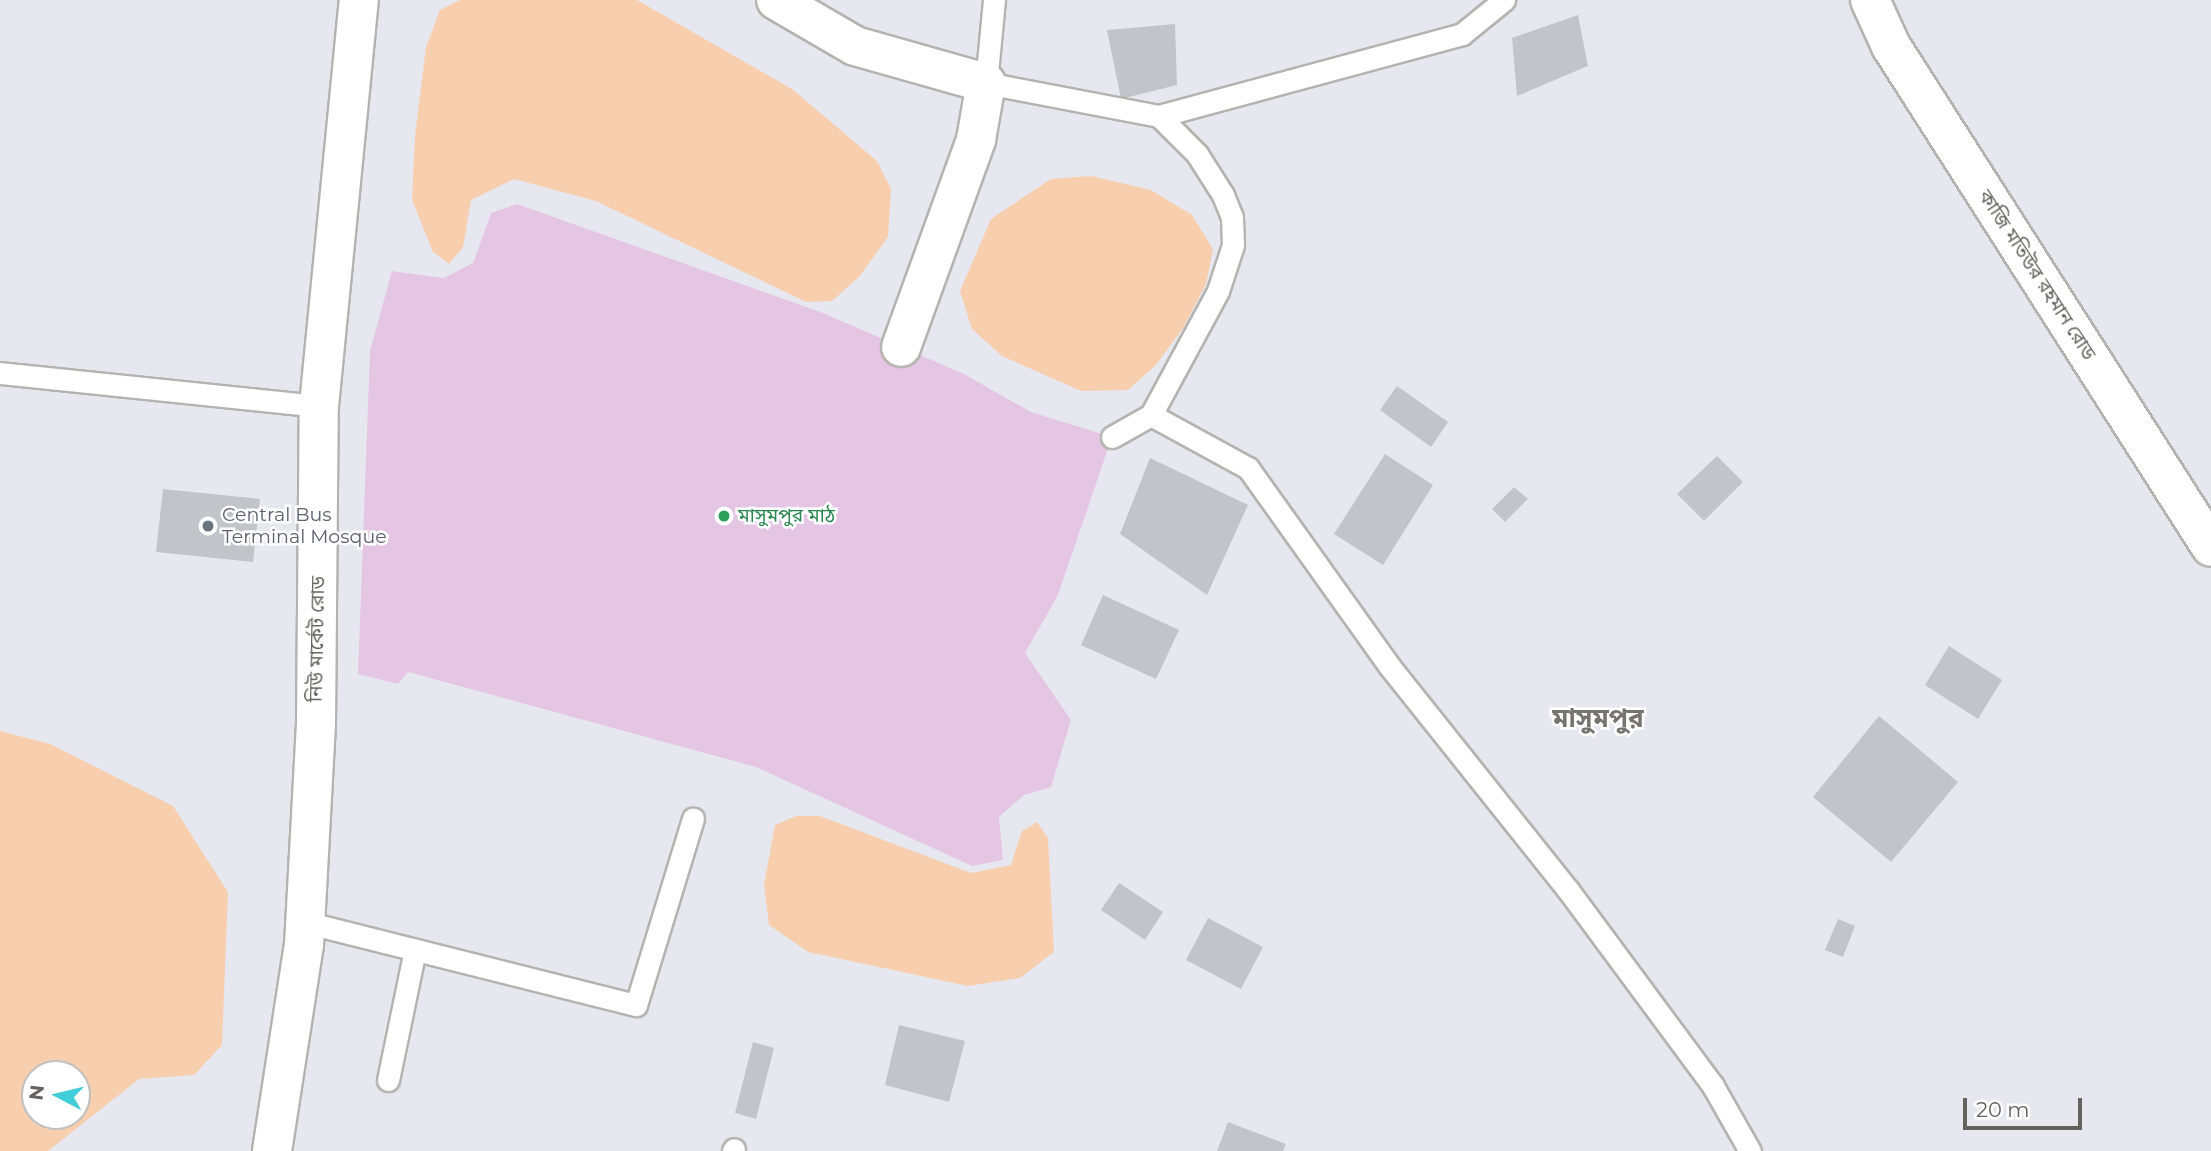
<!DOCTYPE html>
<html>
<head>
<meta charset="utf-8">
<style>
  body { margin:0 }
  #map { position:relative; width:2211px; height:1151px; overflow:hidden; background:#e7e8ef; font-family:Montserrat,"Noto Sans Bengali",sans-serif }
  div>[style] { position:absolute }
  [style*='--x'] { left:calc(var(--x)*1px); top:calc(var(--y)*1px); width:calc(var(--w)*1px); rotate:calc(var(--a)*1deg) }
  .green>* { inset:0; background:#e4c6e4 }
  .water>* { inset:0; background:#f7ceae }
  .building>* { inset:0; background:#c3c4ca }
  .roads { filter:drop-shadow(2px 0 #b5b3af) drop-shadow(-2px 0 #b5b3af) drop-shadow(0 2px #b5b3af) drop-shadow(0 -2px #b5b3af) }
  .lane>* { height:21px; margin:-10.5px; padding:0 10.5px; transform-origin:10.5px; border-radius:10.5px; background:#fff }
  .street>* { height:38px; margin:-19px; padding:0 19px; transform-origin:19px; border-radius:19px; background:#fff }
  .secondary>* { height:38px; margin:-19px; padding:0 19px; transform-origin:19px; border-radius:19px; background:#fff }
  .dots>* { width:19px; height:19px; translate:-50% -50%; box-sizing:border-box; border:4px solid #fff; border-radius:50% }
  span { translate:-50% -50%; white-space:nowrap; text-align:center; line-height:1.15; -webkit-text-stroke:5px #fff; paint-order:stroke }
  .street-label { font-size:19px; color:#65625e }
  .worship-label { font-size:19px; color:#5b616d }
  .left { translate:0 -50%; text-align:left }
  .leisure-label { font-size:19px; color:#27864d }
  .district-label { font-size:26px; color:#77736f; font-weight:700 }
  .north { position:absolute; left:21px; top:1060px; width:70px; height:70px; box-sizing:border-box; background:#fff; border:2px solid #c1c0bf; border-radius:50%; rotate:277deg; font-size:19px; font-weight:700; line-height:28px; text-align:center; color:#65625e }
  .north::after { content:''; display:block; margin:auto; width:24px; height:32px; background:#42ced9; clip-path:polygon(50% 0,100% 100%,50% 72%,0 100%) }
  .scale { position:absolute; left:1963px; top:1098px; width:119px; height:32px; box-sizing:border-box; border:4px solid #65625e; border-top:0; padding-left:9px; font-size:21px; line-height:24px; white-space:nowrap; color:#65625e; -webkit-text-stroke:5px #fff; paint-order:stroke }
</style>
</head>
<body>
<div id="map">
  <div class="green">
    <div style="clip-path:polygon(517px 204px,823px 313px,964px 374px,1031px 412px,1112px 437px,1058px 595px,1025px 653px,1071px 720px,1051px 787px,1024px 795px,999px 817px,1003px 860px,972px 866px,756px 767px,408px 672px,398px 684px,358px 674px,370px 351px,392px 271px,444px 278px,473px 263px,491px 213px)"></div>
  </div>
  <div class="water">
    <div style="clip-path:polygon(460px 0,637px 0,792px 89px,877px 161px,891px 189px,888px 237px,859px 277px,832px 301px,806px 302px,596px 201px,514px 179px,471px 200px,463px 247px,449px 264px,433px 252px,412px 200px,415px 136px,426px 47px,440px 10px)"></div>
    <div style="clip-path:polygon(1091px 176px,1151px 190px,1192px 215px,1213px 249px,1206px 284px,1183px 328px,1156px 365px,1128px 390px,1081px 391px,1002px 356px,972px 329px,960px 291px,991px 219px,1051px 179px)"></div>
    <div style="clip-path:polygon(evenodd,0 731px,50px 744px,173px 806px,228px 892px,222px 1045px,194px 1075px,139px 1079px,48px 1151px,0 1151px,0 731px,35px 1074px,77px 1074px,77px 1116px,35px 1116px,35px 1074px)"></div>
    <div style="clip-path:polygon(796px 816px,820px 816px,971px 873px,1011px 865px,1022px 831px,1037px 822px,1048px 838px,1054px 952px,1020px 978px,968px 986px,808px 952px,769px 925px,764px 885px,775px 825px)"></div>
  </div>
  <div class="building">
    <div style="clip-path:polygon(1578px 15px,1588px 66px,1517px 96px,1512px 38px)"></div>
    <div style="clip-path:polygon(1175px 24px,1177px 85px,1121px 99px,1107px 30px)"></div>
    <div style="clip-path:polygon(1397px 386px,1448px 422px,1431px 447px,1380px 410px)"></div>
    <div style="clip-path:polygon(1385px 454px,1433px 485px,1383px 565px,1334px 534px)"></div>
    <div style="clip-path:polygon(1717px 456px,1743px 482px,1704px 521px,1677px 494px)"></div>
    <div style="clip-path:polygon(1150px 458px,1248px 505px,1207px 595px,1120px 534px)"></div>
    <div style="clip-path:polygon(1514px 487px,1528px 499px,1505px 522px,1492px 509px)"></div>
    <div style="clip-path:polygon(163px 489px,260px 499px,253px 562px,156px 552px)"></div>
    <div style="clip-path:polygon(1103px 595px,1179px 630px,1156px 679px,1081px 645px)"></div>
    <div style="clip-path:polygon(1949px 646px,2002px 680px,1978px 719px,1925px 685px)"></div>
    <div style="clip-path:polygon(1879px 716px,1958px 782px,1891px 862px,1813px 797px)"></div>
    <div style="clip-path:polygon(1119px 883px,1163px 912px,1145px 940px,1101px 910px)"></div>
    <div style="clip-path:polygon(1208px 918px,1263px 947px,1241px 989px,1186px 960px)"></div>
    <div style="clip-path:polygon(1838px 919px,1855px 926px,1843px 957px,1825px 950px)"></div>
    <div style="clip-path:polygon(899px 1025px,965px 1041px,949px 1102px,885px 1085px)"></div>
    <div style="clip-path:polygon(753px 1042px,774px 1048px,756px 1119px,735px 1113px)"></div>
    <div style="clip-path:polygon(1228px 1122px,1286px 1144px,1283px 1151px,1217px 1151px)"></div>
  </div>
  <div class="roads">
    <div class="lane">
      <div style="--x:994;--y:0;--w:83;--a:95.5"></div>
      <div style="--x:986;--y:83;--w:176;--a:10.8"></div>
      <div style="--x:1159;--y:116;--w:314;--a:-15.1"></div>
      <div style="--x:1462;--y:34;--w:54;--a:-39"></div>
      <div style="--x:1159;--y:116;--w:54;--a:45"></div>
      <div style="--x:1197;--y:154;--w:49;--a:57.6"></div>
      <div style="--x:1223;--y:195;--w:24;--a:68"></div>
      <div style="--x:1232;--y:217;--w:28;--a:88"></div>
      <div style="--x:1233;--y:245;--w:48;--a:108.1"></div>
      <div style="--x:1218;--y:291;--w:141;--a:118.4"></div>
      <div style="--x:1151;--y:415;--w:111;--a:28.7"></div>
      <div style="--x:1248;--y:468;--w:244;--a:54.5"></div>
      <div style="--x:1390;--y:667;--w:285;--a:51.4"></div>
      <div style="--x:1568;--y:890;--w:244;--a:53.5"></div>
      <div style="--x:1713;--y:1086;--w:75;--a:60.4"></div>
      <div style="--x:0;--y:373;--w:321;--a:5.9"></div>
      <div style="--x:1112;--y:437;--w:45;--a:-29.4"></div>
      <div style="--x:305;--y:922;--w:341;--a:14.1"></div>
      <div style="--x:636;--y:1005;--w:195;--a:-73"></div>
      <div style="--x:388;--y:1080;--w:133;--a:-78.3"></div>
      <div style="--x:733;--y:1151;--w:2;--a:-63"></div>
    </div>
    <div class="street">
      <div style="--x:776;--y:0;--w:91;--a:30.2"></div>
      <div style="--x:855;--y:46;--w:136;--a:15.8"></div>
      <div style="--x:986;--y:83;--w:58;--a:100"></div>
      <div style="--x:976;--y:140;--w:220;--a:109.9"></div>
      <div style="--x:272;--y:1151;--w:208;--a:-81.2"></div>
      <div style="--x:304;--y:945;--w:223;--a:-86.9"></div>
      <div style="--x:316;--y:722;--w:316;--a:-89.5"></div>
      <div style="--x:319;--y:406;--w:408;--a:-84.4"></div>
    </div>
    <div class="secondary">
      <div style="--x:1870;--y:0;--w:51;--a:65.5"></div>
      <div style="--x:1891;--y:46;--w:594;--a:57.43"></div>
    </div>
  </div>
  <div class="dots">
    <div style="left:724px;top:516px;background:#2e9e5b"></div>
    <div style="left:208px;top:526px;background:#6b7280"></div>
  </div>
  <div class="street-label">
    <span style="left:2037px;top:275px;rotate:57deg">কাজি মতিউর রহমান রোড</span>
    <span style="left:317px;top:639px;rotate:-89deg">নিউ মার্কেট রোড</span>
  </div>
  <div class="worship-label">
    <span class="left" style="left:222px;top:526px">Central Bus<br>Terminal Mosque</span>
  </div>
  <div class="leisure-label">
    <span class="left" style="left:738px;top:516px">মাসুমপুর মাঠ</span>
  </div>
  <div class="district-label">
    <span style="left:1598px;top:719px">মাসুমপুর</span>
  </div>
  <div class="north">N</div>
  <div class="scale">20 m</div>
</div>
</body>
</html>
